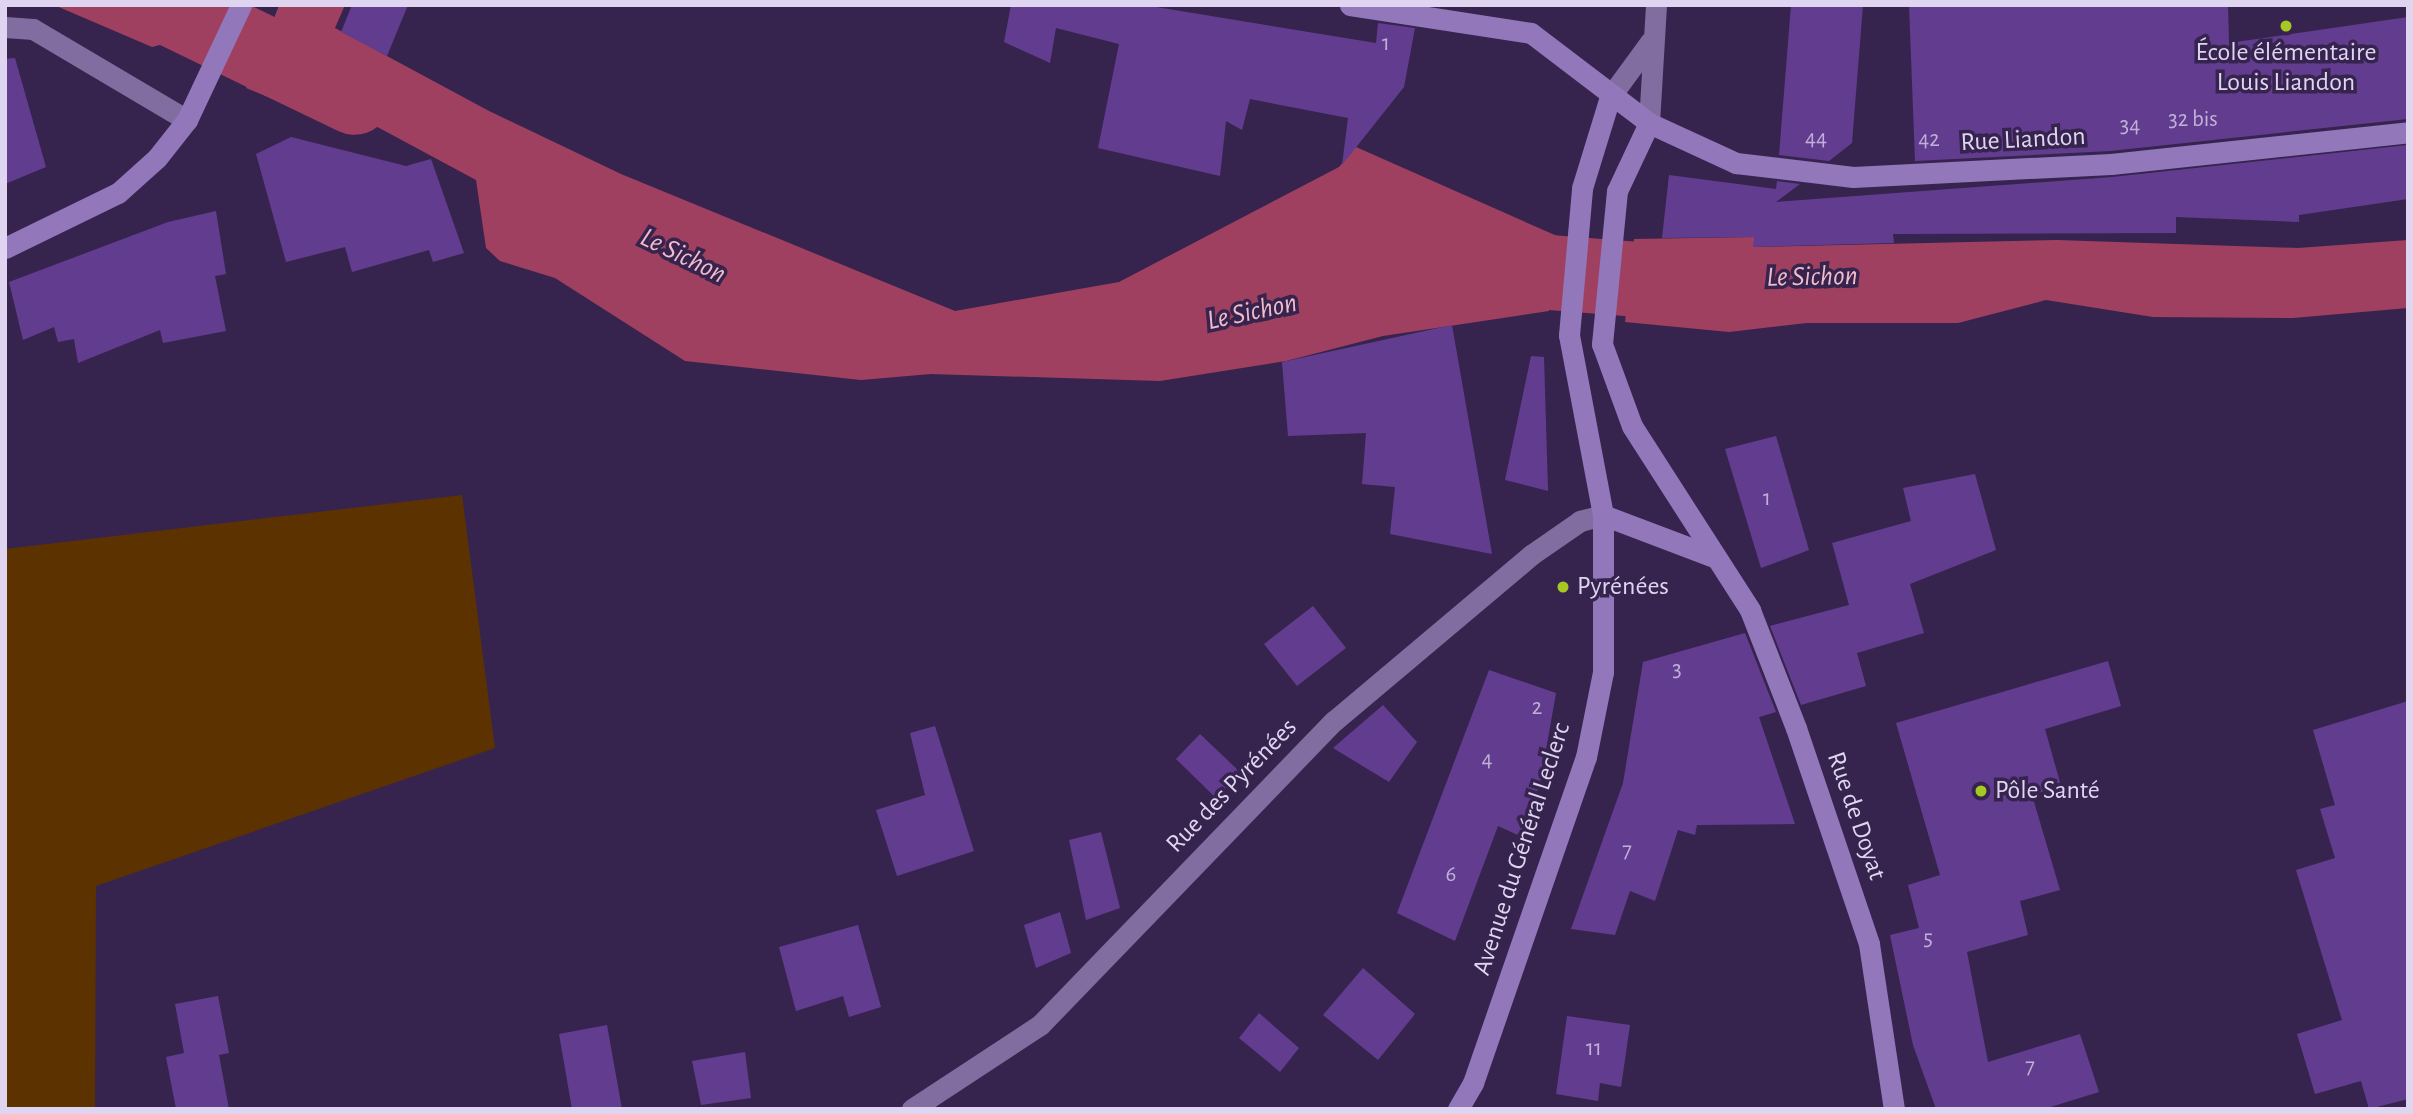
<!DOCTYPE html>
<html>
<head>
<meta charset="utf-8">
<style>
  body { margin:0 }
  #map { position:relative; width:2413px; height:1114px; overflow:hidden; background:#36244f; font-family:"Alegreya Sans",sans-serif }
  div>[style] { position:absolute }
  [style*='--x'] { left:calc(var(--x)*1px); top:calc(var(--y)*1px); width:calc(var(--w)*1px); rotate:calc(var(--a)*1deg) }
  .green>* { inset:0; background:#5c3200 }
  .water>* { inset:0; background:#a04060 }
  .pier>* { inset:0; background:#36244f }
  .river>* { height:75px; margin:-37.5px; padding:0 37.5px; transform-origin:37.5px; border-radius:37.5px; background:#a04060 }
  .building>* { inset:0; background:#623d8f }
  .minor>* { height:21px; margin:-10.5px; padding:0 10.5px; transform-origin:10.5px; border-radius:10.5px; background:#816d9f }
  .major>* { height:21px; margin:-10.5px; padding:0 10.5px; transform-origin:10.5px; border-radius:10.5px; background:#9277bb }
  .dots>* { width:19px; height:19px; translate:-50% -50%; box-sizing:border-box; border:4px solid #36244f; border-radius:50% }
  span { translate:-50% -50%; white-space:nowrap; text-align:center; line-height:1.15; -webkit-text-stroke:7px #36244f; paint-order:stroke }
  .number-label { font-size:23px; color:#c0afd8 }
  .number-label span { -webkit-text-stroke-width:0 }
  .poi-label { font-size:26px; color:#dfd5f0 }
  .left { translate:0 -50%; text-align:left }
  .street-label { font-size:26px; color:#dfd5f0 }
  .water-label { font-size:28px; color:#f2bcc9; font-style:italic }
  .frame { position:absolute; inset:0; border:7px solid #dfd5f0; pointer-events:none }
</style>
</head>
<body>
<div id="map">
  <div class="green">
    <div style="clip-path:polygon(462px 495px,495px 748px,96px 886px,95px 1109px,5px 1109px,5px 549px)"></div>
  </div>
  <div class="water">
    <div style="clip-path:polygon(54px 5px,191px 5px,175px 41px,152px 47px)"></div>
    <div style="clip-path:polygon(279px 5px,345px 5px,335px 28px,489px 111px,621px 174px,955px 311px,1119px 282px,1339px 167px,1356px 147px,1557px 236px,1549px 311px,1383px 336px,1286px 361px,1160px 381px,931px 374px,861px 380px,685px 361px,555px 278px,500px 261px,486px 248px,476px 180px,290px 80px,278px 101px,246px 88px)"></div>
    <div style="clip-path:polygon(1754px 237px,1754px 247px,2057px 240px,2298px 248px,2408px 240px,2408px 308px,2293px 318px,2153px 317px,2046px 300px,1958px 323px,1807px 323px,1729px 332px,1625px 322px,1634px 239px)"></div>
  </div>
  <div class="pier">
    <div style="clip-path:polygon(276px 5px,279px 5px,246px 88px,243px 86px)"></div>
  </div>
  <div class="river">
    <div style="--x:164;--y:5;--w:211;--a:25.8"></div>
    <div style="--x:1450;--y:264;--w:199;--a:4.6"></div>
    <div style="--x:1648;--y:280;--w:86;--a:-0.7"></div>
  </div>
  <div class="building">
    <div style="clip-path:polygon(352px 5px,408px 5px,387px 56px,341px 32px)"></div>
    <div style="clip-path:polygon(1011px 5px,1144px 5px,1376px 43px,1378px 23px,1415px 28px,1404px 87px,1342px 165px,1348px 118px,1250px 99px,1242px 130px,1226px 121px,1220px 176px,1098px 148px,1119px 44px,1056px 28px,1050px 63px,1004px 42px)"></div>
    <div style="clip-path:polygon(1791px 5px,1863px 5px,1852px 143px,1829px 161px,1779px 155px)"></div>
    <div style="clip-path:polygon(1909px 5px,2228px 5px,2229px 43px,2408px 17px,2408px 119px,2110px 151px,1915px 161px)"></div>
    <div style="clip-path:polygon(15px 58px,46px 167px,5px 184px,5px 59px)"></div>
    <div style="clip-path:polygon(291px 137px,406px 166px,431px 159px,464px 253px,433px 262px,429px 250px,352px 272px,345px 247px,286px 262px,256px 154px)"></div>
    <div style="clip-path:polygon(2408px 145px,2408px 199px,2299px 215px,2299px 222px,2176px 217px,2176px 233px,1893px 234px,1894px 243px,1753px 247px,1754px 237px,1662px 238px,1669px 175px,1776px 189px,1777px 181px,1800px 184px,1776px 202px,2112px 177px)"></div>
    <div style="clip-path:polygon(216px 211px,226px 274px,215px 276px,226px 331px,163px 343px,160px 330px,78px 363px,74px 339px,58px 342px,54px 327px,23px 340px,9px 282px,168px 222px)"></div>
    <div style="clip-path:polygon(1452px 325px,1492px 554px,1390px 534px,1395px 487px,1362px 484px,1366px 433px,1288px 436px,1282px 362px)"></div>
    <div style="clip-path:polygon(1531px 356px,1544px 357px,1548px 491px,1505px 480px)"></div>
    <div style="clip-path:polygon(1776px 436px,1809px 550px,1761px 568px,1725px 449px)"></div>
    <div style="clip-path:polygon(1975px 474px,1996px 550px,1910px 584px,1924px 633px,1857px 653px,1866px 686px,1801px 705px,1770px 626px,1849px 605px,1832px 543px,1911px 521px,1903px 488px)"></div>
    <div style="clip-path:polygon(1313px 606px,1346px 648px,1297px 686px,1264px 644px)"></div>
    <div style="clip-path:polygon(1745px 633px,1776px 712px,1759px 717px,1795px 824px,1697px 825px,1695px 835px,1678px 830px,1655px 901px,1630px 891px,1615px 935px,1571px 929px,1623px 783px,1643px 662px)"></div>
    <div style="clip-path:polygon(2108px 661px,2121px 706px,2045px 729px,2061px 786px,2032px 795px,2060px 890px,2020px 901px,2028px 935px,1967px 952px,1988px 1062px,2080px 1034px,2099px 1092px,2044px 1109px,1936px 1109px,1913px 1045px,1890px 935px,1919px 928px,1908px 885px,1940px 875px,1896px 723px)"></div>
    <div style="clip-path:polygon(1489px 670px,1556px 693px,1540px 784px,1520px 836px,1498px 826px,1455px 941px,1397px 913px)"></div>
    <div style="clip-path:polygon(2408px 701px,2408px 1099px,2369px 1109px,2361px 1081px,2315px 1094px,2297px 1034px,2342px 1020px,2296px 870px,2335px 858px,2320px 809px,2335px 805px,2313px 730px)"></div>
    <div style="clip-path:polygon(1383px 705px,1417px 742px,1389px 782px,1333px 748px)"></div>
    <div style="clip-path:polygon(935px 726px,974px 851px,897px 876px,876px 810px,925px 795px,910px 733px)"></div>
    <div style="clip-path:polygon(1200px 734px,1240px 772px,1216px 798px,1176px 759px)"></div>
    <div style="clip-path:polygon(1101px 832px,1120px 908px,1086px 920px,1069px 840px)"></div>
    <div style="clip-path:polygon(1060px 912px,1071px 953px,1036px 968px,1024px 925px)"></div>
    <div style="clip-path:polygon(858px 925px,881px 1007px,849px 1017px,843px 996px,796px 1011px,779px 947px)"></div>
    <div style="clip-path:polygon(1363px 968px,1415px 1014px,1378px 1060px,1323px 1015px)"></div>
    <div style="clip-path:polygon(218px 996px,229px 1053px,219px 1055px,229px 1109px,176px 1109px,166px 1057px,184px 1053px,175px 1004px)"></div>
    <div style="clip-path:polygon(1259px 1013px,1299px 1048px,1280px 1072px,1239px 1038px)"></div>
    <div style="clip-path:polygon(1567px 1016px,1630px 1025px,1621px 1087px,1600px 1083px,1598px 1101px,1556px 1094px)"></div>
    <div style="clip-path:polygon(607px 1025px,622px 1109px,572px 1109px,559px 1034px)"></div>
    <div style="clip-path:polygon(745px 1052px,751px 1098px,701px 1105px,692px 1061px)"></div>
  </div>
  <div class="minor">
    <div style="--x:5;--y:27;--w:28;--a:4"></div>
    <div style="--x:33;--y:29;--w:179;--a:30.6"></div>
    <div style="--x:1610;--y:97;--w:69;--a:-53.8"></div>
    <div style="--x:1649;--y:123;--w:118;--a:-86.6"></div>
    <div style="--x:912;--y:1109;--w:153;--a:-33.3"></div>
    <div style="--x:1040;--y:1025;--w:423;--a:-46"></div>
    <div style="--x:1334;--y:721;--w:258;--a:-40.1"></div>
    <div style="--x:1531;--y:555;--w:60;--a:-34.8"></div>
    <div style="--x:1580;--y:521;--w:24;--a:-15"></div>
  </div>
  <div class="major">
    <div style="--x:1350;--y:5;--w:183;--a:8.8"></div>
    <div style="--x:1531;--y:33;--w:148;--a:37.3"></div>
    <div style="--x:1649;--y:123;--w:96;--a:24.7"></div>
    <div style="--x:1736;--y:163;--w:118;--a:6.8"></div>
    <div style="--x:1853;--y:177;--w:258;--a:-2.9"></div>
    <div style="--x:2111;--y:164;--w:299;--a:-6.1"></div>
    <div style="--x:1649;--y:123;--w:75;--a:115.2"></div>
    <div style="--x:1617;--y:191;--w:154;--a:95.6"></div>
    <div style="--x:1602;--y:344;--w:87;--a:69.9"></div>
    <div style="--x:1632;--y:426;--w:219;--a:57.3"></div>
    <div style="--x:1750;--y:610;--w:127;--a:68.7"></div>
    <div style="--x:1796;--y:728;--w:228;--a:71.3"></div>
    <div style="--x:1869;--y:944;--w:167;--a:81.4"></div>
    <div style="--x:5;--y:248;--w:126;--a:-26"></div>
    <div style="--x:118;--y:193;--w:52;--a:-41.9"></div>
    <div style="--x:157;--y:158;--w:48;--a:-51.7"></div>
    <div style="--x:187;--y:120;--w:127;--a:-64.8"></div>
    <div style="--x:1603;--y:515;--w:119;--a:20.7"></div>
    <div style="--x:1458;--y:1109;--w:30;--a:-60"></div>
    <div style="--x:1473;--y:1083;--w:345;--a:-70.9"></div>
    <div style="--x:1586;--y:757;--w:87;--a:-78.7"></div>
    <div style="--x:1603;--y:672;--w:157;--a:-90"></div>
    <div style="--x:1603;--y:515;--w:183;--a:-100.7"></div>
    <div style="--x:1569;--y:335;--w:148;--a:-84.9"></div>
    <div style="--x:1582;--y:188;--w:95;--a:-72.9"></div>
  </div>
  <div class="dots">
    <div style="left:2286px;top:26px;background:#a5c823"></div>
    <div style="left:1563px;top:587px;background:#a5c823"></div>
    <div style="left:1981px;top:791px;background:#a5c823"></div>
  </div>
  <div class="number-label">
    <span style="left:1386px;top:44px">1</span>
    <span style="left:2193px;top:120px">32 bis</span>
    <span style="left:2130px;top:126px">34</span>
    <span style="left:1816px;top:139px">44</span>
    <span style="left:1929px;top:140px">42</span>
    <span style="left:1767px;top:499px">1</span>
    <span style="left:1677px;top:670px">3</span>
    <span style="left:1537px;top:708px">2</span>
    <span style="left:1487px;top:760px">4</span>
    <span style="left:1627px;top:851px">7</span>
    <span style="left:1451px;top:875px">6</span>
    <span style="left:1928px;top:939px">5</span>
    <span style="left:1594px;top:1049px">11</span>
    <span style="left:2030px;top:1067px">7</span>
  </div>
  <div class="poi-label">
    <span style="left:2286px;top:68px">École élémentaire<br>Louis Liandon</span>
    <span class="left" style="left:1577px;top:587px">Pyrénées</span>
    <span class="left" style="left:1995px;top:791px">Pôle Santé</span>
  </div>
  <div class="street-label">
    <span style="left:2023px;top:140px;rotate:-3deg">Rue Liandon</span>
    <span style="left:1232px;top:786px;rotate:-46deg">Rue des Pyrénées</span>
    <span style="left:1856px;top:816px;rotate:71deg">Rue de Doyat</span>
    <span style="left:1522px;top:849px;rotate:-72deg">Avenue du Général Leclerc</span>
  </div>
  <div class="water-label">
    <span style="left:683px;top:256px;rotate:26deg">Le Sichon</span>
    <span style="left:1812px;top:277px;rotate:-1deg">Le Sichon</span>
    <span style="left:1252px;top:312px;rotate:-12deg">Le Sichon</span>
  </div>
  <div class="frame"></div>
</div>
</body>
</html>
